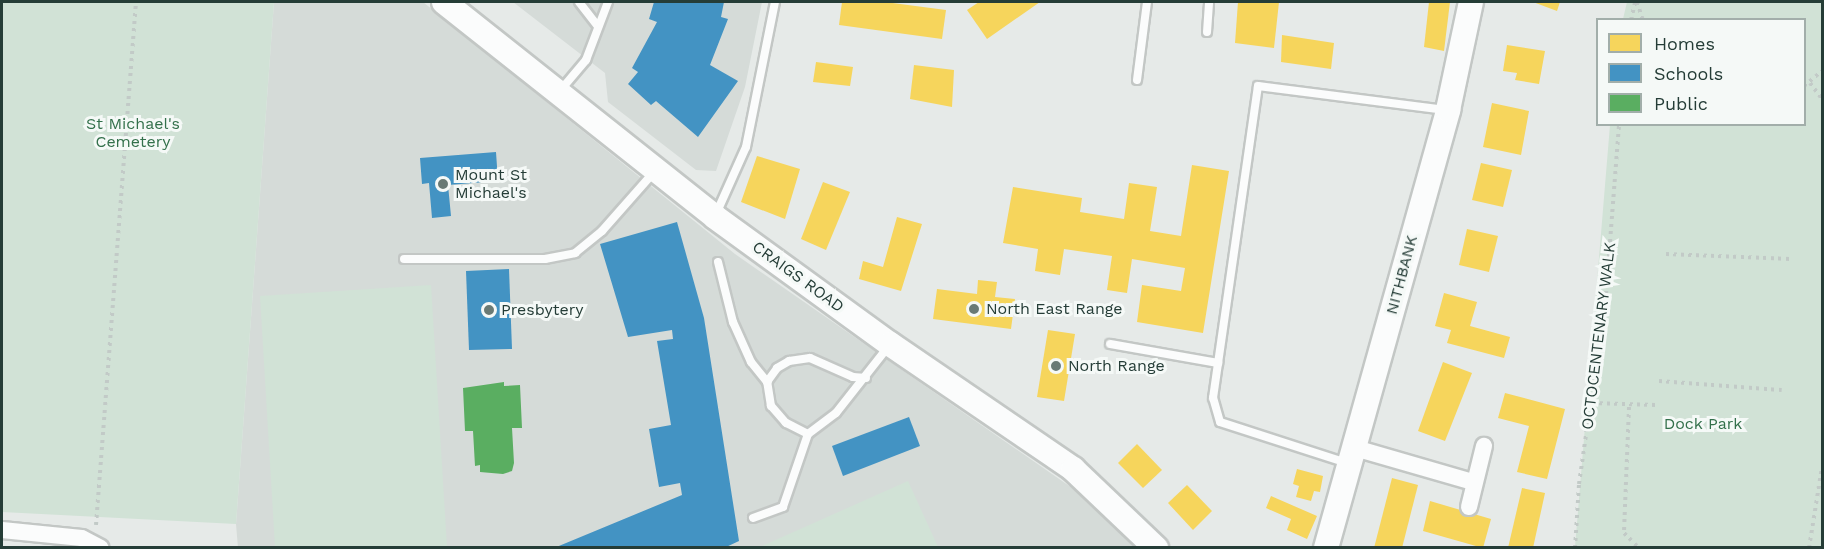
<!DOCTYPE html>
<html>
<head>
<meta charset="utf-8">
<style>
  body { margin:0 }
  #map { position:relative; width:1824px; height:549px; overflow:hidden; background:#e6eae8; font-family:"Work Sans",sans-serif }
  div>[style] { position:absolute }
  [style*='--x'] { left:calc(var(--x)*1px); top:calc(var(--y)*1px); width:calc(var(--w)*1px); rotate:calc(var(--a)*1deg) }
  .built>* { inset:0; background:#d5dbd8 }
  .green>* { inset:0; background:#d1e2d6 }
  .homes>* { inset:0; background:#f6d55c }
  .schools>* { inset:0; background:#4393c3 }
  .public>* { inset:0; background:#5aae61 }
  .path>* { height:4px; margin-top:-2px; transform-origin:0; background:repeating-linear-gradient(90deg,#c2cac7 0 3px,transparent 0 7.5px) }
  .roads { filter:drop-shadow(2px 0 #c3c7c5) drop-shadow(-2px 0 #c3c7c5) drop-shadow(0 2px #c3c7c5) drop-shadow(0 -2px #c3c7c5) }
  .lane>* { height:8px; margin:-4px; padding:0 4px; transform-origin:4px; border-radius:4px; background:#fbfcfc }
  .street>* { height:16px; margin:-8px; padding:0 8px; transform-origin:8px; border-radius:8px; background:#fbfcfc }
  .secondary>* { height:24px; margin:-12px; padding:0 12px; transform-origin:12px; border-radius:12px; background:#fbfcfc }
  .dots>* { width:16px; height:16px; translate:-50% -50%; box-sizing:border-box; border:3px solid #f5f9f7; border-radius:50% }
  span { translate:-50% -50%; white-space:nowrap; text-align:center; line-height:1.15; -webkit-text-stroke:6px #f5f9f7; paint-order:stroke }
  .park-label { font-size:16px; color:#33704b }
  .poi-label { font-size:16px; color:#253d37 }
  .left { translate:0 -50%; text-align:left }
  .street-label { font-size:16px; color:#253d37 }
  .frame { position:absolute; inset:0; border:3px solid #253d37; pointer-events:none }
  .legend { position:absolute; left:1596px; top:18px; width:210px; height:108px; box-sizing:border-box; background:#f5f9f7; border:2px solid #a2aeaa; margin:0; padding:8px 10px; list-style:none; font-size:18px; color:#253d37 }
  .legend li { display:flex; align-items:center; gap:12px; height:30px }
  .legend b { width:30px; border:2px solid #a2aeaa }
</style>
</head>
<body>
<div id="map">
  <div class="built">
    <div style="clip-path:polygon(274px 2px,423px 2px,735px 254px,1075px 490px,1139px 547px,238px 548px,236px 524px)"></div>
    <div style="clip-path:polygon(513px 2px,762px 2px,745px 87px,716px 171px,696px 170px,608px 102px,605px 73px)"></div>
  </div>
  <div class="green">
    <div style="clip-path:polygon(2px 2px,274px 2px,236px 524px,2px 512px)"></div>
    <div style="clip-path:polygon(1627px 2px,1822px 2px,1822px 547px,1575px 547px,1610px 125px,1804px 124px,1804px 20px,1623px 19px)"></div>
    <div style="clip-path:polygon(431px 285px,447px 547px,275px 547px,260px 296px)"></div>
    <div style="clip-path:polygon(908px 481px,938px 547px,760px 547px)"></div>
  </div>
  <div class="homes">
    <div style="clip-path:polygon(842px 2px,885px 2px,946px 10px,942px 39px,839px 25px)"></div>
    <div style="clip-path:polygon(979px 2px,1040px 2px,987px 39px,967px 10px)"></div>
    <div style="clip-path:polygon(1238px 2px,1279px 2px,1274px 48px,1235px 43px)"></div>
    <div style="clip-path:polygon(1429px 2px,1450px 2px,1444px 51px,1424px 47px)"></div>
    <div style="clip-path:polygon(1533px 2px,1560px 2px,1557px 11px)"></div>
    <div style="clip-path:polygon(1282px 35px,1334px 43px,1331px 69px,1281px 62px)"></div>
    <div style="clip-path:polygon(1507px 45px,1545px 51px,1539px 84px,1515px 80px,1517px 73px,1503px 71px)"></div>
    <div style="clip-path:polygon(816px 62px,853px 67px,850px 86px,813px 82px)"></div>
    <div style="clip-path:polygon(914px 65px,954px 70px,952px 107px,910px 99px)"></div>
    <div style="clip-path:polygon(1492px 103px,1529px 111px,1521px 155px,1483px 147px)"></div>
    <div style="clip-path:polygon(757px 156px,800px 169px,785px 219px,741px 202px)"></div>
    <div style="clip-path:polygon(1481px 163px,1512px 170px,1503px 207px,1472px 200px)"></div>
    <div style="clip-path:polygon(1192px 165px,1229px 171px,1203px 333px,1137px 322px,1142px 285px,1181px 291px,1185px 268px,1132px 259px,1127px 293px,1107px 290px,1112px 256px,1064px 249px,1060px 275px,1035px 271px,1038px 249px,1003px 243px,1013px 187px,1082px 198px,1080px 212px,1124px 219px,1129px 183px,1157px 187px,1150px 231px,1181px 236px)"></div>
    <div style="clip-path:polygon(823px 182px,850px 192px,826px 250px,801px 239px)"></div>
    <div style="clip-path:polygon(897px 217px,922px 224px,901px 291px,859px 279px,863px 261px,883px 267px)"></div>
    <div style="clip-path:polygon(1467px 229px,1498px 236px,1489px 272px,1459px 265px)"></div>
    <div style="clip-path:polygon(978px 280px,997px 282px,995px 297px,1015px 299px,1011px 329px,933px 319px,937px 289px,977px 294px)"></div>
    <div style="clip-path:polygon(1444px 293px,1477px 302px,1470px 326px,1510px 337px,1504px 358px,1447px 343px,1451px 330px,1435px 326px)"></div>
    <div style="clip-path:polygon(1048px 330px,1075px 334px,1064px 401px,1037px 397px)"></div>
    <div style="clip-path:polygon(1443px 362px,1472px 373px,1445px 441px,1418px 431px)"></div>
    <div style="clip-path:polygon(1505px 393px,1565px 409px,1547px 479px,1517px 472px,1529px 426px,1498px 418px)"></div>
    <div style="clip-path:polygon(1137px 444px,1162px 470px,1143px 488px,1118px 463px)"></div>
    <div style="clip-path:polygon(1297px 469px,1323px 476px,1320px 492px,1314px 491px,1311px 501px,1296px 497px,1299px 486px,1293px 484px)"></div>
    <div style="clip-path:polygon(1392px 478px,1418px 485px,1402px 548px,1374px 548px)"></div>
    <div style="clip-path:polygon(1187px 485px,1212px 511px,1193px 530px,1168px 503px)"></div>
    <div style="clip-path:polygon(1522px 488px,1545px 493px,1533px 548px,1508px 548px)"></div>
    <div style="clip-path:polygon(1271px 496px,1317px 516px,1307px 539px,1287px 530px,1291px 519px,1266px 508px)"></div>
    <div style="clip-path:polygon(1430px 501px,1491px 519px,1483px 548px,1423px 531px)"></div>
  </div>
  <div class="schools">
    <div style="clip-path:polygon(654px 2px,724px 2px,721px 17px,728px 19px,710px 65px,738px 81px,698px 137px,656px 101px,651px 105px,628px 84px,638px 72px,632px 68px,657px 22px,649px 19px)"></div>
    <div style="clip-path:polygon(496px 152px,498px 181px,448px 185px,451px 216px,432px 218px,429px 183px,422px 184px,420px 158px)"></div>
    <div style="clip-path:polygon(677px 222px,704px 318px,739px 541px,724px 548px,554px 548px,682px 495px,680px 483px,659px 487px,649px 429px,671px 425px,657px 341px,673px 339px,672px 330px,628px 337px,600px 244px)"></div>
    <div style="clip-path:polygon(509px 269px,512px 349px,469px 350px,466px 271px)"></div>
    <div style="clip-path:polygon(909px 417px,920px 446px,843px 476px,832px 446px)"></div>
  </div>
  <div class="public">
    <div style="clip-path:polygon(504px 382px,504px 386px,520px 385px,522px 428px,512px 428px,514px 463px,512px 471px,503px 474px,480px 472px,480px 465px,475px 466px,473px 431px,465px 431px,463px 388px)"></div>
  </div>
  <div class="path">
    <div style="--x:1637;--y:2;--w:19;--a:72"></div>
    <div style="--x:1631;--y:20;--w:18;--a:-77"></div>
    <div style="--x:1810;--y:83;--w:20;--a:53"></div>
    <div style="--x:1804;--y:86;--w:23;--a:-40"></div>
    <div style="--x:1666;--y:254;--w:124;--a:2.3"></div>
    <div style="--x:1659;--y:381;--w:123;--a:4.2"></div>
    <div style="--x:1592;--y:403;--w:64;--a:1.8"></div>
    <div style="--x:1629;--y:407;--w:126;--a:92.3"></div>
    <div style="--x:1624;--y:533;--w:21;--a:45"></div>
    <div style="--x:96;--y:525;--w:525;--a:-85.63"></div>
    <div style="--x:1281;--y:548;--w:21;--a:0"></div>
    <div style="--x:1575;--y:548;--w:64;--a:-86.4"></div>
    <div style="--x:1579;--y:484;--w:192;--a:-81.9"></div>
    <div style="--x:1606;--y:294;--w:170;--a:-85.6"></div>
    <div style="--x:1809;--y:548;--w:82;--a:-80.9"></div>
  </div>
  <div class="roads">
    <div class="lane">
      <div style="--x:579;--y:2;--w:31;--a:52"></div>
      <div style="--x:1207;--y:32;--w:30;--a:-86"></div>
      <div style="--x:1137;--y:80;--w:79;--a:-82.7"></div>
      <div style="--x:559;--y:92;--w:42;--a:-49.8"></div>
      <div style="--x:586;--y:60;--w:62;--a:-69.2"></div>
      <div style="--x:716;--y:214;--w:73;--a:-65.9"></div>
      <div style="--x:746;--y:147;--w:148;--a:-78.7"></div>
      <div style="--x:404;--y:259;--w:141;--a:0"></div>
      <div style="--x:545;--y:259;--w:31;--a:-11"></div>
      <div style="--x:575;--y:253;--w:35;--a:-39"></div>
      <div style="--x:602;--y:231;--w:79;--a:-48.6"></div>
      <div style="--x:718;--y:262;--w:62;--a:76"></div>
      <div style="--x:733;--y:322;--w:44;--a:65.8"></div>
      <div style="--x:751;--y:362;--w:26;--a:51"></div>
      <div style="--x:1110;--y:344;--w:110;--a:10"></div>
      <div style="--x:808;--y:434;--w:25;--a:-153"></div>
      <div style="--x:786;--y:423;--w:23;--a:-131"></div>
      <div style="--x:771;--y:406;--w:24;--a:-99"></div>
      <div style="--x:767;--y:382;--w:17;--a:-54"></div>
      <div style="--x:777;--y:368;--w:14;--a:-30"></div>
      <div style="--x:789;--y:361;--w:21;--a:-8"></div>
      <div style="--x:810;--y:358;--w:47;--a:23.8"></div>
      <div style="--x:853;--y:377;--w:13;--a:4"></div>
      <div style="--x:1347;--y:463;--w:133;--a:-162.1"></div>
      <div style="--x:1220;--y:422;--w:25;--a:-106"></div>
      <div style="--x:1213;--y:398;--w:315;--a:-81.8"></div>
      <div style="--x:1258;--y:86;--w:189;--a:7.3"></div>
      <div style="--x:753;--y:518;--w:32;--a:-20"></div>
      <div style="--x:783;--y:507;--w:77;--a:-71.1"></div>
      <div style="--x:808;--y:434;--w:35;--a:-37"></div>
      <div style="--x:836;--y:413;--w:84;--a:-51.8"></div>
    </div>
    <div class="street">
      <div style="--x:1355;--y:448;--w:123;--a:16.1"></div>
      <div style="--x:1469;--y:507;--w:63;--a:-76.2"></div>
      <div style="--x:2;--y:530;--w:80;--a:5.7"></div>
      <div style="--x:82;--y:538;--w:21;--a:28"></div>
    </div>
    <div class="secondary">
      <div style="--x:444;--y:2;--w:346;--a:38.4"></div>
      <div style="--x:715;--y:217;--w:216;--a:36"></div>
      <div style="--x:890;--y:344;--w:222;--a:34.3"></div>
      <div style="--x:1073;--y:469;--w:115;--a:43.6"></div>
      <div style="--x:1326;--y:548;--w:455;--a:-74.4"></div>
      <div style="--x:1448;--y:110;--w:110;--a:-78"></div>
    </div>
  </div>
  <div class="dots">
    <div style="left:443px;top:184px;background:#697a75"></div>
    <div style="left:974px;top:309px;background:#697a75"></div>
    <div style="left:489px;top:310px;background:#697a75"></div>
    <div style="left:1056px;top:366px;background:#697a75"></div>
  </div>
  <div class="park-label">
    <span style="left:133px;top:133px">St Michael's<br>Cemetery</span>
    <span style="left:1703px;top:424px">Dock Park</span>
  </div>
  <div class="poi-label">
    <span class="left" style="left:455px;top:184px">Mount St<br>Michael's</span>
    <span class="left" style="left:986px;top:309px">North East Range</span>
    <span class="left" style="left:501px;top:310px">Presbytery</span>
    <span class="left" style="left:1068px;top:366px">North Range</span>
  </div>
  <div class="street-label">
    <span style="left:1402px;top:275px;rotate:-75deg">NITHBANK</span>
    <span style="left:798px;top:277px;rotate:36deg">CRAIGS ROAD</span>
    <span style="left:1599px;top:336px;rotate:-83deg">OCTOCENTENARY WALK</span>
  </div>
  <div class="frame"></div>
  <ul class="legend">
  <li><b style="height:16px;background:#f6d55c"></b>Homes</li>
  <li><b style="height:16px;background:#4393c3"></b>Schools</li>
  <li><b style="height:16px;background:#5aae61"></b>Public</li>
  </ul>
</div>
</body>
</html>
